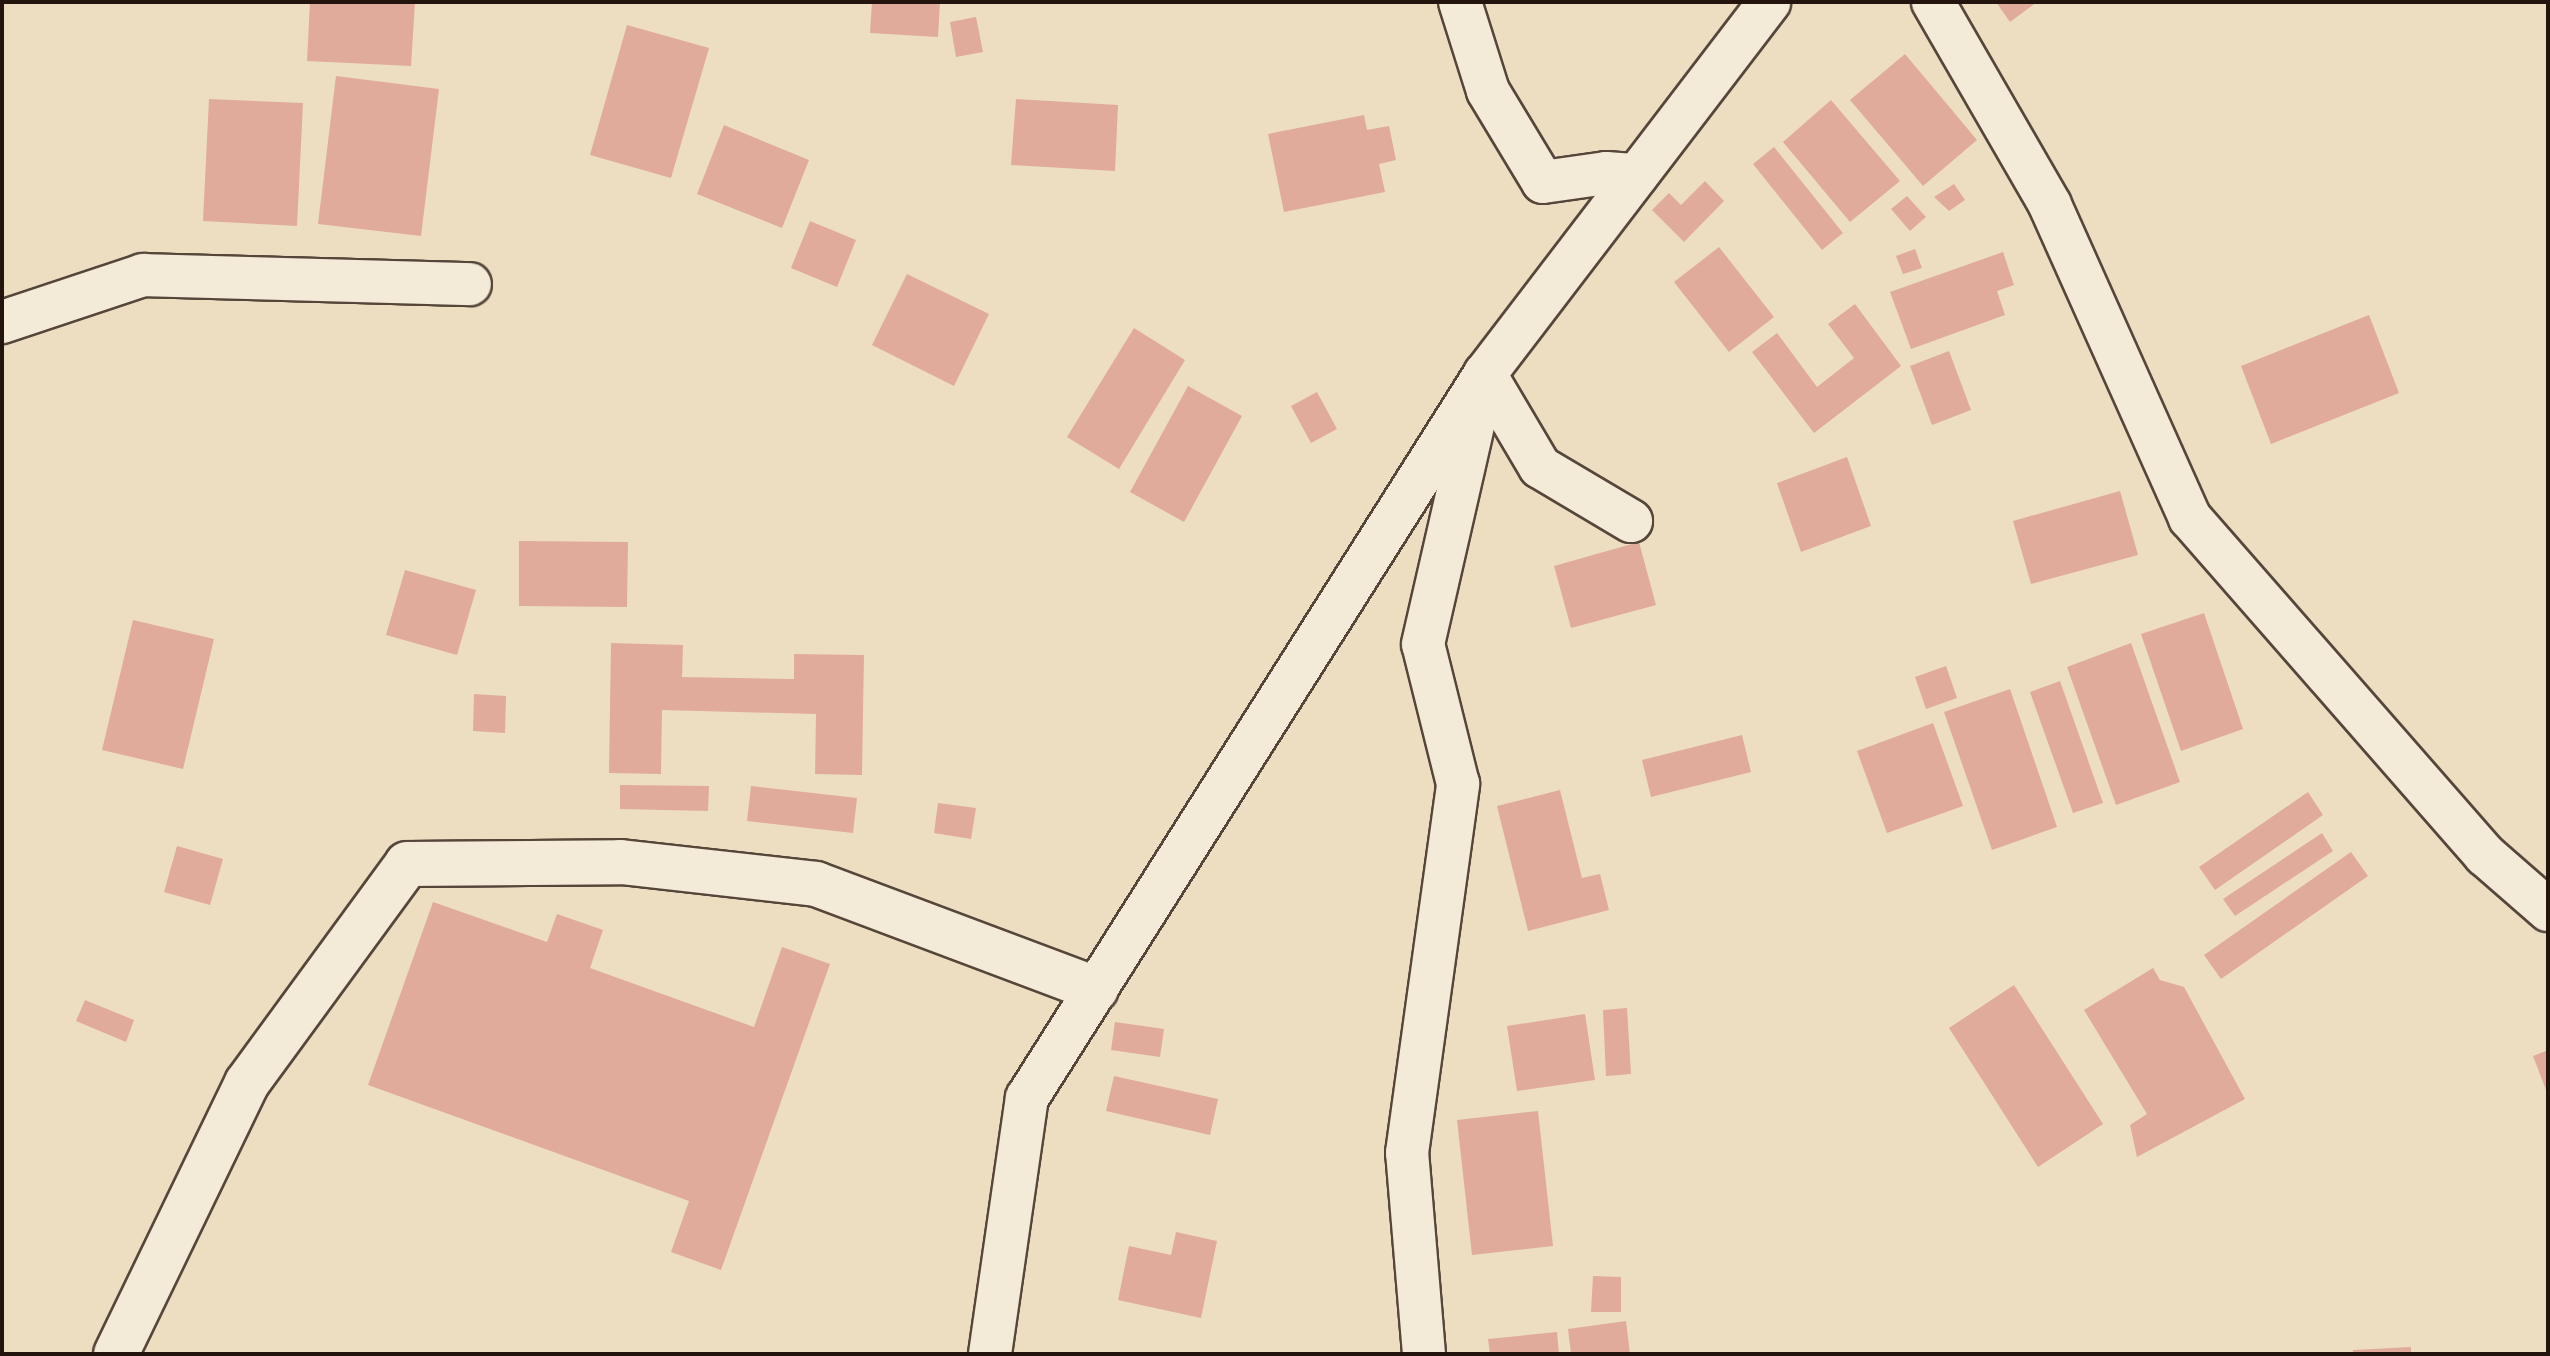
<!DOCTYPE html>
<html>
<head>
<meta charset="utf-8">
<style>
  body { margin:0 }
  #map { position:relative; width:2550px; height:1356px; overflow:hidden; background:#eddec2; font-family:"IM FELL French Canon",serif }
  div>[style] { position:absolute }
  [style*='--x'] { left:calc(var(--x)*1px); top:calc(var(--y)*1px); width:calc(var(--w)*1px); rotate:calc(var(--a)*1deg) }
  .building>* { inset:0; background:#e0ab9a }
  .roads { filter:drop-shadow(2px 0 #56463a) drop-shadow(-2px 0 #56463a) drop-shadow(0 2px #56463a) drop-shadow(0 -2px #56463a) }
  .street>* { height:42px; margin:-21px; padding:0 21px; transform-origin:21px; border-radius:21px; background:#f3ead7 }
  .secondary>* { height:44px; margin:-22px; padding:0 22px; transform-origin:22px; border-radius:22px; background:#f3ead7 }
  span { translate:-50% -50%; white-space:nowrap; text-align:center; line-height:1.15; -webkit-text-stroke:7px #f3ead7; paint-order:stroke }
  .frame { position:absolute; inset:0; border:4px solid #23140d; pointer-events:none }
</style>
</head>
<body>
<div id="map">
  <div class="building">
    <div style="clip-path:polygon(310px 2px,415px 2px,411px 66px,307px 61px)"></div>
    <div style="clip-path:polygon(872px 2px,940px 2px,938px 37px,870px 33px)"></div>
    <div style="clip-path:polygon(1996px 2px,2037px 2px,2010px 22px)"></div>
    <div style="clip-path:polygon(976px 17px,983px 52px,956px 57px,950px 22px)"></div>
    <div style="clip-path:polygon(627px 25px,709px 48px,671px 178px,590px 155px)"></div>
    <div style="clip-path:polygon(1905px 54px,1977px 140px,1923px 186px,1850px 100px)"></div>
    <div style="clip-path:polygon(336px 76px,439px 89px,421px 236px,318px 224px)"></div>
    <div style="clip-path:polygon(209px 99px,303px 103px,297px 226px,203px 221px)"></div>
    <div style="clip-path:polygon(1016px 99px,1118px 105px,1115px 171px,1011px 165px)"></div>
    <div style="clip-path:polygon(1831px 100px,1900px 181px,1850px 222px,1783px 142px)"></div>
    <div style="clip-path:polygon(1364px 115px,1367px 130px,1389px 126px,1396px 160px,1379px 164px,1385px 192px,1284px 212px,1268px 134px)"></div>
    <div style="clip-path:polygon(724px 125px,809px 160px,782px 228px,697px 194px)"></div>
    <div style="clip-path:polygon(1774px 147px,1843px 233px,1822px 250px,1753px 164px)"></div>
    <div style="clip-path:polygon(1705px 181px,1724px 201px,1684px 242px,1652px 210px,1669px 193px,1681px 205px)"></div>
    <div style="clip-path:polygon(1954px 184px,1965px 200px,1949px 211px,1934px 197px)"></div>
    <div style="clip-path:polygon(1907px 196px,1926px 217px,1910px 231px,1891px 209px)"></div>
    <div style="clip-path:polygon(810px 221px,856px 240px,837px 287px,791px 268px)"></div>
    <div style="clip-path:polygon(1719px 247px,1774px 317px,1729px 352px,1674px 282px)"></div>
    <div style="clip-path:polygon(1915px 249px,1922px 268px,1903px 274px,1896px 256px)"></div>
    <div style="clip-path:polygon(2003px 252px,2014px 285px,1997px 291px,2005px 315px,1911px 349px,1890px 292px)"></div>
    <div style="clip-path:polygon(907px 274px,989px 314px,954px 386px,872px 345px)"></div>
    <div style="clip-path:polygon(1855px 304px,1901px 366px,1814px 433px,1752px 352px,1777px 333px,1817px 387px,1854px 358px,1828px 324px)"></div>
    <div style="clip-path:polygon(2369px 315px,2399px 393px,2271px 444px,2241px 366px)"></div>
    <div style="clip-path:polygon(1134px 328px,1185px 360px,1119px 469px,1067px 437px)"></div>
    <div style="clip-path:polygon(1949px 351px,1971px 410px,1932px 425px,1910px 366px)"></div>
    <div style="clip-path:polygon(1188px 386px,1242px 416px,1184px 522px,1130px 492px)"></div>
    <div style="clip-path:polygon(1317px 392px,1337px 429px,1311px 443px,1291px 406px)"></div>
    <div style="clip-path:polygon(1847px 457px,1871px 526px,1801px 552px,1777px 483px)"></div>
    <div style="clip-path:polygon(2120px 491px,2138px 555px,2031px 584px,2013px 521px)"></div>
    <div style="clip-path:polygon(519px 541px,628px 542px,627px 607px,519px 606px)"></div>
    <div style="clip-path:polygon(1639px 542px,1656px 605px,1571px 628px,1554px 566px)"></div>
    <div style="clip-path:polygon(405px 570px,476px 590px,457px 655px,386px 635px)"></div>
    <div style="clip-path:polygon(2204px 613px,2243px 729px,2181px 751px,2141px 634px)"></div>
    <div style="clip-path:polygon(133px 620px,214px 639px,183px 769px,102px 750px)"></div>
    <div style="clip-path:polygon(611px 643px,683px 645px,682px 677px,794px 679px,794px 654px,864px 655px,862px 775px,815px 774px,816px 714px,662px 710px,661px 774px,609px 773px)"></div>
    <div style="clip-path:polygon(2131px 643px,2180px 782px,2116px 805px,2067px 667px)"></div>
    <div style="clip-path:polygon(1946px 666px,1957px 698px,1926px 709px,1915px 677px)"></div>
    <div style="clip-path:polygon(2060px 681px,2103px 803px,2073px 813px,2030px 692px)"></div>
    <div style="clip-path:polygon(2010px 689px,2057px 827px,1992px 850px,1944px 712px)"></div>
    <div style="clip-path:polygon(474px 694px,506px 696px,505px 733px,473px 731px)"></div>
    <div style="clip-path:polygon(1933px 723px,1963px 806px,1887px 833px,1857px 751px)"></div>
    <div style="clip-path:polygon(1742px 735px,1751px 772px,1651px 797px,1642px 760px)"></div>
    <div style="clip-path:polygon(620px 785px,709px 786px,708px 811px,620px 809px)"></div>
    <div style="clip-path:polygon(751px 786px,857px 798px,853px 833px,747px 821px)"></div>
    <div style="clip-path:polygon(1560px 790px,1582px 878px,1600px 874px,1609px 910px,1528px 931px,1497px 806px)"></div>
    <div style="clip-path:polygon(2308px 792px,2323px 815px,2215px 890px,2199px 867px)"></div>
    <div style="clip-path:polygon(938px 803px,976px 808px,971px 839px,934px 833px)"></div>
    <div style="clip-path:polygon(2322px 833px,2333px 851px,2235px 916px,2223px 899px)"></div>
    <div style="clip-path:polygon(177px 846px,223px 859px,210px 905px,164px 892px)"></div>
    <div style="clip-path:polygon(2351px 852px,2368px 876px,2221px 979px,2204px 955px)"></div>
    <div style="clip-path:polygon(433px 902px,547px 942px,557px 914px,603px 930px,590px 968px,754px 1027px,782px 947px,830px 964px,721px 1270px,671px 1252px,689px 1201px,368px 1085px)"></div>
    <div style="clip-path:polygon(2153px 968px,2160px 980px,2184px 987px,2245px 1099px,2137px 1157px,2130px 1125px,2147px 1114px,2084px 1010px)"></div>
    <div style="clip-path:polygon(2014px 985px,2103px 1124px,2038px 1167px,1949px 1028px)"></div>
    <div style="clip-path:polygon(85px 1000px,134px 1020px,126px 1042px,76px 1021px)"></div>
    <div style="clip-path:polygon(1627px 1008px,1631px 1074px,1606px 1076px,1603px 1010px)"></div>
    <div style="clip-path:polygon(1585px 1014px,1595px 1080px,1517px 1091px,1507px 1026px)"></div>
    <div style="clip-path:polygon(1115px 1022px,1164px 1029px,1160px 1057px,1111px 1050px)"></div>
    <div style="clip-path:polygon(2548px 1050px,2548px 1095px,2533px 1056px)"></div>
    <div style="clip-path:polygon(1114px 1076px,1218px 1099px,1210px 1135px,1106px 1111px)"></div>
    <div style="clip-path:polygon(1538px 1111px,1553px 1246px,1472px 1255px,1457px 1120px)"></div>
    <div style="clip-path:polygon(1176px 1232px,1217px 1241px,1201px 1318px,1118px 1300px,1129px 1246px,1171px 1255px)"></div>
    <div style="clip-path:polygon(1593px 1276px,1621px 1277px,1621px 1312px,1591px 1312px)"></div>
    <div style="clip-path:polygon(1626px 1321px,1630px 1354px,1571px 1354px,1568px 1329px)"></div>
    <div style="clip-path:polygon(1557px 1332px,1559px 1354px,1490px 1354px,1488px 1339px)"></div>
    <div style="clip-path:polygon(2411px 1347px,2411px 1354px,2353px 1354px,2353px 1350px)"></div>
  </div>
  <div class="roads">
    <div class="street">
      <div style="--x:1460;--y:2;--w:93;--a:72.5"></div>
      <div style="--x:1488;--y:91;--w:106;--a:58.9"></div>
      <div style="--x:1543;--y:182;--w:64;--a:-8.1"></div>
      <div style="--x:1606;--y:173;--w:31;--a:4"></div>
      <div style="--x:1933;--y:2;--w:234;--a:60"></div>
      <div style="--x:2050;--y:205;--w:343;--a:65.9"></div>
      <div style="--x:2190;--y:518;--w:448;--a:48.8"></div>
      <div style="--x:2485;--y:855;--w:84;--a:41.1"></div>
      <div style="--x:2;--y:322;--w:149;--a:-18.4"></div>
      <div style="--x:143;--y:275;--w:327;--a:1.6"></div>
      <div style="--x:990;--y:1354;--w:259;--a:-81.8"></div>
      <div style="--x:1027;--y:1098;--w:857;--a:-57.68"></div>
      <div style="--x:1485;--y:374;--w:108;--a:59.4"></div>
      <div style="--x:1540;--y:467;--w:106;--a:30.7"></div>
      <div style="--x:1424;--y:1354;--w:202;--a:-94.8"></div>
      <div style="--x:1407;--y:1153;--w:373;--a:-82.1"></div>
      <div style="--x:1458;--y:784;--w:144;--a:-104"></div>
      <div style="--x:1423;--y:644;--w:277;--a:-77.1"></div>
      <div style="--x:1485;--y:374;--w:468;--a:-52.6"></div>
    </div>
    <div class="secondary">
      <div style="--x:116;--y:1354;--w:301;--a:-64.2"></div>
      <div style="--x:247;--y:1083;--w:271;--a:-53.8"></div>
      <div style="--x:407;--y:864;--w:214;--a:-0.5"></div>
      <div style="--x:621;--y:862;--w:196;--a:6.4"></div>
      <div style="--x:816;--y:884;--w:299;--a:20.6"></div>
    </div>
  </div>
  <div class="frame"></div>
</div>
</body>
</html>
